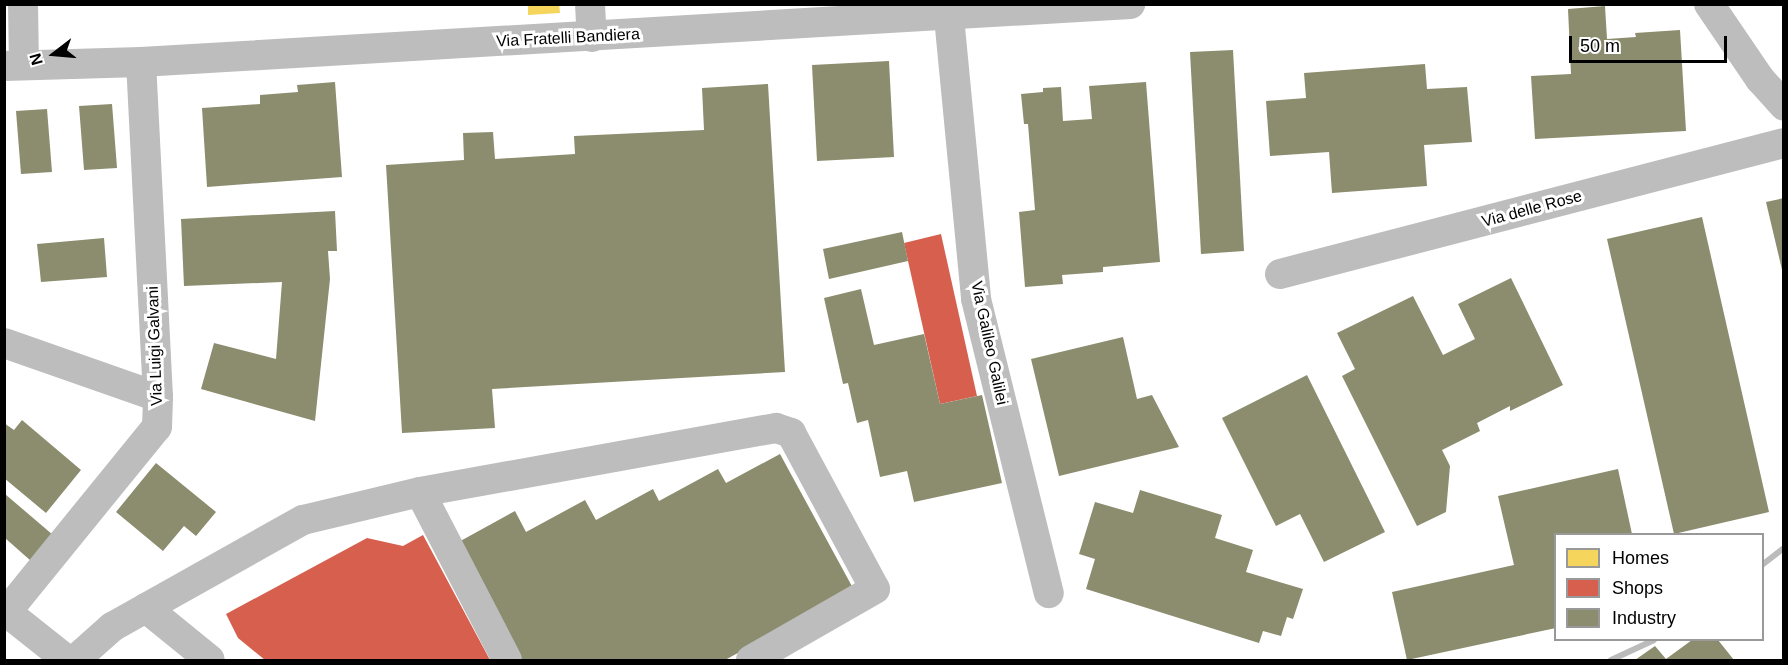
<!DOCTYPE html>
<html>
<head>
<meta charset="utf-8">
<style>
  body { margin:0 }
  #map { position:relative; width:1788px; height:665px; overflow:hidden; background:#fff; font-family:Helvetica,sans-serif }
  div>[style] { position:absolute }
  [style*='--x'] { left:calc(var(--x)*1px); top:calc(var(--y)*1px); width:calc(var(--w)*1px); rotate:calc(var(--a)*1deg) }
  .homes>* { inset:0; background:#f6d55c }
  .shops>* { inset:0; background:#d6604d }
  .industry>* { inset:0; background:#8c8c6e }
  .stream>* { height:6px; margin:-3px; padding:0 3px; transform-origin:3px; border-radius:3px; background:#bbb }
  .minor>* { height:30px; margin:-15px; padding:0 15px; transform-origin:15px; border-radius:15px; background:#bdbdbd }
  span { translate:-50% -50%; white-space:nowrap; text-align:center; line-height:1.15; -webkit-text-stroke:6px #fff; paint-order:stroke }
  .street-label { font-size:16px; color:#000 }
  .frame { position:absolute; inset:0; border:6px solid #000; pointer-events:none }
  .legend { position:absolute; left:1554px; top:533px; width:210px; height:108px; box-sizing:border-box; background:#fff; border:2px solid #999; margin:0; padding:8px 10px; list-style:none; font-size:18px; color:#000 }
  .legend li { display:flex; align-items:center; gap:12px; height:30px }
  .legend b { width:30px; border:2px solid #999 }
  .north { position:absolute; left:24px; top:24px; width:60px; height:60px; -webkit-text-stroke:4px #fff; paint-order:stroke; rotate:254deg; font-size:16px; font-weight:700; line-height:24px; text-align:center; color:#000 }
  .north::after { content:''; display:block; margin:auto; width:21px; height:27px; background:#000; clip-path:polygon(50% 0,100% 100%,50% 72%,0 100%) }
  .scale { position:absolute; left:1569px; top:36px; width:158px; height:27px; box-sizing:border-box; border:3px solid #000; border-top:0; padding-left:8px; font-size:18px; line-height:21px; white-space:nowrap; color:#000; -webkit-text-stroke:4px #fff; paint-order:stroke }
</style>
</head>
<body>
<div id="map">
  <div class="homes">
    <div style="clip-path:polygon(528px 4px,559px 4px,560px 13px,528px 15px)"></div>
  </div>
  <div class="shops">
    <div style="clip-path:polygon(941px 234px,977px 396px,940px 404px,904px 243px)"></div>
    <div style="clip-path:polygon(423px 535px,490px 660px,265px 660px,238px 638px,226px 614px,367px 538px,403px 546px)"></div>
  </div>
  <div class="industry">
    <div style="clip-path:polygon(1605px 6px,1607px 39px,1636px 37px,1635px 33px,1680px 30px,1686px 131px,1535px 139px,1531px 76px,1571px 74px,1568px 9px)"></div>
    <div style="clip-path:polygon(1233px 50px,1244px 251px,1201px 254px,1190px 52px)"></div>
    <div style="clip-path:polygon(889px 61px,894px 157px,817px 161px,812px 65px)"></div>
    <div style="clip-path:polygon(1425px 64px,1427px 89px,1467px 87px,1472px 142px,1424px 145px,1427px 186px,1332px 193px,1329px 152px,1270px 156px,1266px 101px,1306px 98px,1304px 73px)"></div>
    <div style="clip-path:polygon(335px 82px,342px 177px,207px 187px,202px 108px,260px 104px,260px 95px,298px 92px,297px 85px)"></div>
    <div style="clip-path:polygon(1146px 82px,1160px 262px,1103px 267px,1103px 272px,1062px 275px,1063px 284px,1025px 287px,1019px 212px,1035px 210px,1028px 124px,1024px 124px,1021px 94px,1043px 92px,1043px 88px,1061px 87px,1063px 121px,1092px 119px,1089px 86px)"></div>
    <div style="clip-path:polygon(768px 84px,785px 372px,492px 389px,495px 428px,402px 433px,386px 165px,464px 160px,463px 133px,493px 132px,495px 159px,575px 154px,574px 136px,704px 130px,702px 88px)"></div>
    <div style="clip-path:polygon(112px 104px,117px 168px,84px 170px,79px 106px)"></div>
    <div style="clip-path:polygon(47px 109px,52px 172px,21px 174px,16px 111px)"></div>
    <div style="clip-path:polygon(1784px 198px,1784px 274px,1783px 274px,1766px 202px)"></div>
    <div style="clip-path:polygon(335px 211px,337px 251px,328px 251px,330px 279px,315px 421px,201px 389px,214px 343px,276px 359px,282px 282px,184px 286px,181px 219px)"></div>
    <div style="clip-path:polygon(1702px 217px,1769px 512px,1674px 534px,1607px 239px)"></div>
    <div style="clip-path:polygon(902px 232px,908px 261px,829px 279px,823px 249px)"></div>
    <div style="clip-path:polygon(104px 238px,107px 277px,41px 282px,37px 244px)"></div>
    <div style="clip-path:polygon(1511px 278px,1563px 385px,1510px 411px,1510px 406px,1477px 423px,1480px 431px,1442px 450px,1450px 466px,1446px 512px,1417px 526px,1342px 376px,1355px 369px,1337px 333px,1413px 296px,1443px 355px,1475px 339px,1458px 304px)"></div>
    <div style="clip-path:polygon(861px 289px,874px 345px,924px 334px,940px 404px,982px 395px,1002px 483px,914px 502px,907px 471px,880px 477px,868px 420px,857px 423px,848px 383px,843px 384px,824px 298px)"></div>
    <div style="clip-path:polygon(1123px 337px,1137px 399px,1152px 395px,1179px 447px,1059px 476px,1031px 359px)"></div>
    <div style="clip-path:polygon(1307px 375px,1385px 532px,1324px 562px,1300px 514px,1276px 526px,1222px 418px)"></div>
    <div style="clip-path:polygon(22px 420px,81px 470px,46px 513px,4px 478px,4px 423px,14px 430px)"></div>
    <div style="clip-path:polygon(780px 454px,854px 590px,725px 660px,518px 660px,455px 544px,515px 511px,526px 532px,585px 500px,596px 520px,653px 489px,659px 501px,718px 469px,726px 483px)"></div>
    <div style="clip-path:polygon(156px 463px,216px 512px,196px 536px,184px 526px,163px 551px,116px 512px)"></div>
    <div style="clip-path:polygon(1618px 469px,1632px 534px,1556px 534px,1556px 628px,1407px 660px,1392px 592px,1514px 565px,1498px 496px)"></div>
    <div style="clip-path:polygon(1140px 490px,1222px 515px,1215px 538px,1253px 550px,1246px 572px,1303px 589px,1293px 619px,1287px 617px,1281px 636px,1263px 631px,1259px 643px,1086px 589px,1095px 559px,1079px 554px,1095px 502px,1133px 513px)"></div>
    <div style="clip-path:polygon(5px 494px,53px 535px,31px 561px,5px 538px)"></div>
    <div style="clip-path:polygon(1692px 640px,1718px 640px,1734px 660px,1635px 660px,1655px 646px,1666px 659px)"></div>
  </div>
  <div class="stream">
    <div style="--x:1762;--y:565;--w:28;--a:-38"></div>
    <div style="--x:1611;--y:660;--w:47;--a:-24.9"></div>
  </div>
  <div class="minor">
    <div style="--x:23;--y:4;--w:61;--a:89.1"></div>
    <div style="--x:590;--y:4;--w:33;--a:87"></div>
    <div style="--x:1709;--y:4;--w:91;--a:55.8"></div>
    <div style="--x:1760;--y:79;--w:36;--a:48"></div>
    <div style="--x:949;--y:17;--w:283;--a:84.5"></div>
    <div style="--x:976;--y:299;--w:303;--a:76.1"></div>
    <div style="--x:4;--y:66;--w:137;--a:-1.7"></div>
    <div style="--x:141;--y:62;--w:991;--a:-3.36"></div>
    <div style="--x:1280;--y:274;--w:521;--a:-14.57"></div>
    <div style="--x:4;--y:343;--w:163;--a:19.3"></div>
    <div style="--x:420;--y:492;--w:189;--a:62.6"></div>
    <div style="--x:146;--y:608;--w:82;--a:39.1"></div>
    <div style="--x:4;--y:610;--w:80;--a:38.4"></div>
    <div style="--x:4;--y:615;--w:242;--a:-50.9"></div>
    <div style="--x:157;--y:427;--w:30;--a:-88"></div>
    <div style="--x:158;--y:397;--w:335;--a:-92.9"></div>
    <div style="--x:75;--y:660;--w:50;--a:-41.7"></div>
    <div style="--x:112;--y:627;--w:219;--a:-29.3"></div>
    <div style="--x:303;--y:520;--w:120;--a:-13.5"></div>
    <div style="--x:420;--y:492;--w:362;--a:-10.2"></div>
    <div style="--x:776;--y:428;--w:16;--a:18"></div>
    <div style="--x:791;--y:433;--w:177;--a:61.7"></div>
    <div style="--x:875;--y:589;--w:143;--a:150.2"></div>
  </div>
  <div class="street-label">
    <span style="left:568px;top:38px;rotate:-3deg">Via Fratelli Bandiera</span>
    <span style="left:1532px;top:209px;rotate:-15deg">Via delle Rose</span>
    <span style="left:989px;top:343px;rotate:78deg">Via Galileo Galilei</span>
    <span style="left:155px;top:346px;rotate:-92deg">Via Luigi Galvani</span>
  </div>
  <div class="frame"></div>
  <ul class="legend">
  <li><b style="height:16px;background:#f6d55c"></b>Homes</li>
  <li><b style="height:16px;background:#d6604d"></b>Shops</li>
  <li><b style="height:16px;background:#8c8c6e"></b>Industry</li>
  </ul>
  <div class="north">N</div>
  <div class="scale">50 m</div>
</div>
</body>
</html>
